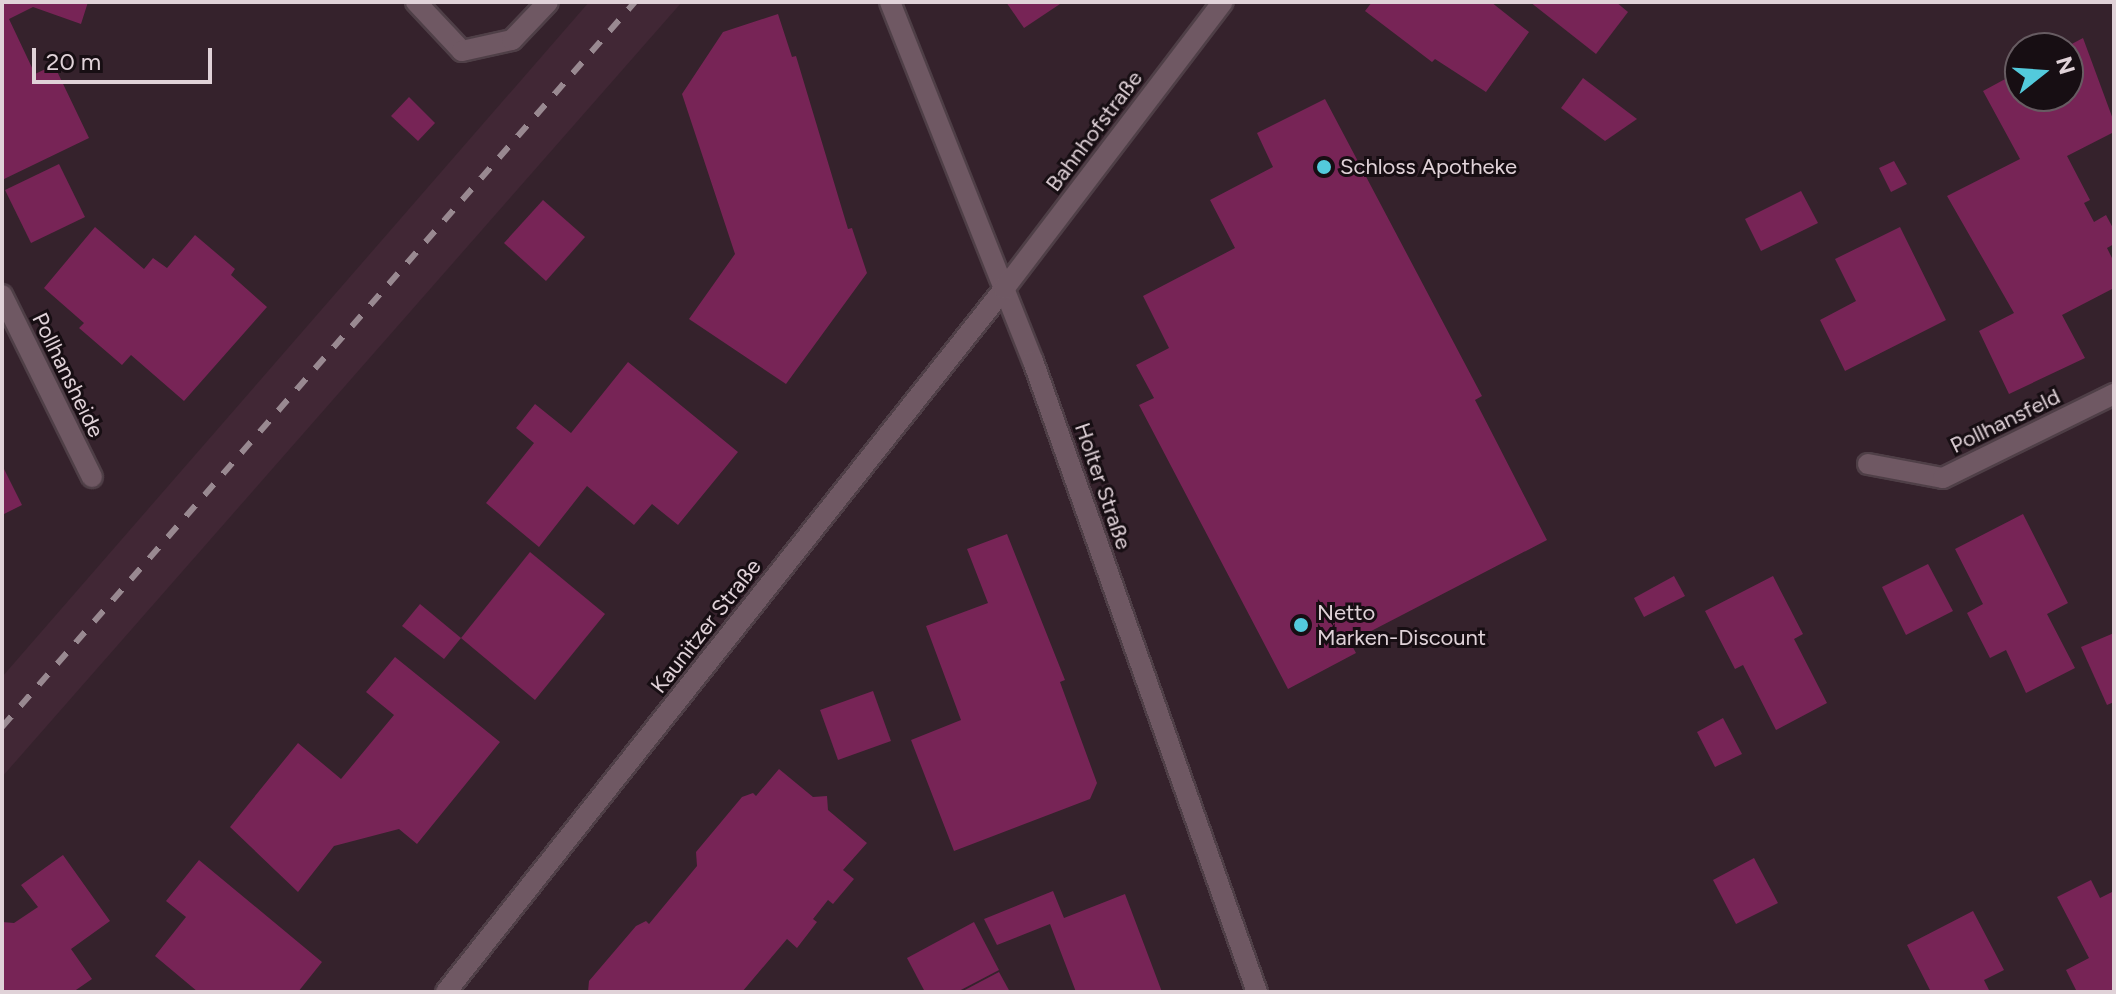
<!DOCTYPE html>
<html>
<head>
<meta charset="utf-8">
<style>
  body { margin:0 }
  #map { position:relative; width:2116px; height:994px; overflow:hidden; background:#35222c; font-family:Figtree,sans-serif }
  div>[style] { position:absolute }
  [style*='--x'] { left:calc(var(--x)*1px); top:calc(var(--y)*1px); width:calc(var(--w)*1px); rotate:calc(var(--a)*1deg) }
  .built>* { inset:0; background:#412735 }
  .building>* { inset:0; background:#772456 }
  .roads { filter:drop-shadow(2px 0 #4f3f47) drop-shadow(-2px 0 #4f3f47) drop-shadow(0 2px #4f3f47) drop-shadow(0 -2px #4f3f47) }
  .minor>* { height:20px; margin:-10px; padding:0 10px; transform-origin:10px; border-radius:10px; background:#6f5863 }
  .rail>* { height:6px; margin-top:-3px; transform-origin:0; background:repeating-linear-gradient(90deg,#998991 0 14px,transparent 0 28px) }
  .dots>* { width:22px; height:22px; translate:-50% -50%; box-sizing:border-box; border:4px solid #170e13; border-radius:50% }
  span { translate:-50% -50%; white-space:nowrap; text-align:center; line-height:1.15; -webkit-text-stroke:6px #170e13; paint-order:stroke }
  .street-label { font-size:22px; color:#e0d2d8 }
  .poi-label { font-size:22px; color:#e0d2d8 }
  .left { translate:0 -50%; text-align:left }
  .frame { position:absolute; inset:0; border:4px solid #e0d2d8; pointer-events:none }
  .north { position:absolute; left:2004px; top:32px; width:80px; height:80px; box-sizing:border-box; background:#170e13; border:2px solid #675c62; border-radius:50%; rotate:73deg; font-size:22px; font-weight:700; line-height:32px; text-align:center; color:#e0d2d8 }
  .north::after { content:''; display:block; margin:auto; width:28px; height:36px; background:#53cadc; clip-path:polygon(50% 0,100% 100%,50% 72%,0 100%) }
  .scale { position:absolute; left:32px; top:48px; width:180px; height:36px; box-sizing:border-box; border:4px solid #e0d2d8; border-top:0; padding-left:10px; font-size:24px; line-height:28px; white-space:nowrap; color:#e0d2d8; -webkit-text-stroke:6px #170e13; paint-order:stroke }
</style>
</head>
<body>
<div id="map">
  <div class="built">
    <div style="clip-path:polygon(589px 2px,682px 2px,2px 777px,2px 677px)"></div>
  </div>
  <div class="building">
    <div style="clip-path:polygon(7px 2px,88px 2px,81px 24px,33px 7px,9px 19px,35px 74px,54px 65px,89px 138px,2px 180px,2px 4px)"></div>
    <div style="clip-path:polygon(1006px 2px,1063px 2px,1024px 28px)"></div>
    <div style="clip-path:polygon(1372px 2px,1491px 2px,1529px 32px,1486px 92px,1435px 59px,1432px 62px,1365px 11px)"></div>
    <div style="clip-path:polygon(1530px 2px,1616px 2px,1628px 12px,1596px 54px)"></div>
    <div style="clip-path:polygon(778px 14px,792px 57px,796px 56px,848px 229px,852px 228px,867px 273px,786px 384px,689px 319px,735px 254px,682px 94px,723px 32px)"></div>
    <div style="clip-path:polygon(2083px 38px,2114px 122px,2114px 132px,2067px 156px,2090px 200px,2084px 203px,2094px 222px,2106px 215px,2114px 230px,2114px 244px,2107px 248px,2114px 262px,2114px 288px,2062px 315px,2085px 358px,2009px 394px,1979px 331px,2014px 313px,1947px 196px,2020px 159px,1983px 91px,2020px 71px,2020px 96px,2068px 96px,2068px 46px)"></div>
    <div style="clip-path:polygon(1583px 78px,1637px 119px,1605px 141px,1561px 108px)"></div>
    <div style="clip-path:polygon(409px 97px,435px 123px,418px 141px,391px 116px)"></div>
    <div style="clip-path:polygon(1325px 99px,1482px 396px,1475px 400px,1547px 540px,1350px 642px,1356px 653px,1288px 689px,1139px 405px,1154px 398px,1136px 365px,1169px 348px,1143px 296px,1235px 248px,1210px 200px,1273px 167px,1257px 133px)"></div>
    <div style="clip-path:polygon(1894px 161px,1907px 184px,1891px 192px,1879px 168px)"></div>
    <div style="clip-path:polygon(59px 164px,85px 217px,31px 243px,5px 190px)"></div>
    <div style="clip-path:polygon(1801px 191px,1818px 223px,1761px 251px,1745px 219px)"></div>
    <div style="clip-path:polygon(543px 200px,585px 237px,546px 281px,504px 243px)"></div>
    <div style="clip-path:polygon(95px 227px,144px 269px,153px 258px,167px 268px,195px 235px,235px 269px,231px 275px,267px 307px,184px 401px,131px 355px,122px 365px,79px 328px,84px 323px,44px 288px)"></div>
    <div style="clip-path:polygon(1900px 227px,1946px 320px,1845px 371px,1820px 320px,1856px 301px,1835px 259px)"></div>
    <div style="clip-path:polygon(628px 362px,738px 452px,678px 525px,652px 504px,634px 525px,587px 486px,539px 547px,486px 503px,534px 443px,516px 428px,535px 404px,571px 433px)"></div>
    <div style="clip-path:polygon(2px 465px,22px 505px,2px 515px)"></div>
    <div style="clip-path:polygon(2023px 514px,2068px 603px,2047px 614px,2075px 668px,2026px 693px,2006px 650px,1990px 658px,1967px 613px,1983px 604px,1955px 549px)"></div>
    <div style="clip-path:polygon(1007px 534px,1065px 680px,1060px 682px,1097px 783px,1090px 799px,954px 851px,911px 740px,961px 720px,926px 626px,988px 603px,967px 549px)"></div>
    <div style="clip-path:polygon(530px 552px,605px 614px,535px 700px,461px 638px)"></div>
    <div style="clip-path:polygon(1928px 564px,1953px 611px,1906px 635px,1882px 587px)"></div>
    <div style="clip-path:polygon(1674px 576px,1685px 596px,1644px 617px,1634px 598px)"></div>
    <div style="clip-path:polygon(1773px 576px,1803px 634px,1794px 639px,1827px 703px,1776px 730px,1743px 665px,1735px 669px,1705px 611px)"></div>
    <div style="clip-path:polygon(420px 604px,461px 638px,444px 659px,402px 626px)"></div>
    <div style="clip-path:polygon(2114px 633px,2114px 702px,2107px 705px,2081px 647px)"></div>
    <div style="clip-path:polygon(395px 657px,500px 742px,417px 844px,399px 829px,334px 846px,298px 892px,230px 827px,298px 743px,341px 779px,394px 715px,366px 692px)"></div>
    <div style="clip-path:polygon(873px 691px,891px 741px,838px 760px,820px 710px)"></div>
    <div style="clip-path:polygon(1723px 718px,1742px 754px,1715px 767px,1697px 732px)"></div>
    <div style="clip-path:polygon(779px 769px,813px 797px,827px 796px,828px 810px,867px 843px,843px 870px,854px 879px,833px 904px,828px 900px,813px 919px,817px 922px,797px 948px,787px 939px,742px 992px,588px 992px,589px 981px,636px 926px,646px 921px,649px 924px,697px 866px,696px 852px,742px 797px,753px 793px,756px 796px)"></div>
    <div style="clip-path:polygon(63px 855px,110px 921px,71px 949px,92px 979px,73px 992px,2px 992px,2px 922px,14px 923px,38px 907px,21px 885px)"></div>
    <div style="clip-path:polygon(1754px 858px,1778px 903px,1736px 924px,1713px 880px)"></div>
    <div style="clip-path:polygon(199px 860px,322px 962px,298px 992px,198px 992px,155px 956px,186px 917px,166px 901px)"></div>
    <div style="clip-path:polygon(2091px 880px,2100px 898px,2114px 891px,2114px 992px,2077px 992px,2066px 970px,2089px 958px,2057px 897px)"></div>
    <div style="clip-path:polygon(1053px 891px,1064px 918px,1125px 894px,1162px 992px,1076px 992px,1050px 924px,997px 945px,984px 919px)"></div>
    <div style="clip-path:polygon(1973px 911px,2004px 970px,1984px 980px,1990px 992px,1931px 992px,1907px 945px)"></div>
    <div style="clip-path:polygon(974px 922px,999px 970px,957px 992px,925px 992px,907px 958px)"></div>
    <div style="clip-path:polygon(999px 972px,1010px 992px,961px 992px)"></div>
  </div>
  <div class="roads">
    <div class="minor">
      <div style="--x:416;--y:2;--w:67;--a:46.8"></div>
      <div style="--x:462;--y:51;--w:51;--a:-12.4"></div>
      <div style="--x:512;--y:40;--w:52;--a:-46.5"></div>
      <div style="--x:890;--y:2;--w:386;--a:68.3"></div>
      <div style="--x:1033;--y:361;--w:670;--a:70.46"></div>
      <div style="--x:2;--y:295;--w:203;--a:63.7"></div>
      <div style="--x:1868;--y:464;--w:76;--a:10.6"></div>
      <div style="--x:1943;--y:478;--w:191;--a:-26.2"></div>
      <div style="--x:446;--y:992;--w:898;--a:-51.56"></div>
      <div style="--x:1004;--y:289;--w:361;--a:-52.7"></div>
    </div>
  </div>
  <div class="rail">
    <div style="--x:2;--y:727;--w:962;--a:-48.88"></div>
  </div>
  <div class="dots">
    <div style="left:1324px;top:167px;background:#53cadc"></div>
    <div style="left:1301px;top:625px;background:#53cadc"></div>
  </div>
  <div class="street-label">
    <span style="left:1094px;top:131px;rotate:-53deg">Bahnhofstraße</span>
    <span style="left:68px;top:375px;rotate:64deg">Pollhansheide</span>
    <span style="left:2005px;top:421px;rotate:-26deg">Pollhansfeld</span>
    <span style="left:1103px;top:486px;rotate:71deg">Holter Straße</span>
    <span style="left:706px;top:626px;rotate:-52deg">Kaunitzer Straße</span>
  </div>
  <div class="poi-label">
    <span class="left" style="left:1340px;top:167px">Schloss Apotheke</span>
    <span class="left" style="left:1317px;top:625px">Netto<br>Marken-Discount</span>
  </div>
  <div class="frame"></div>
  <div class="north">N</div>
  <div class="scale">20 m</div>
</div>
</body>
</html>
